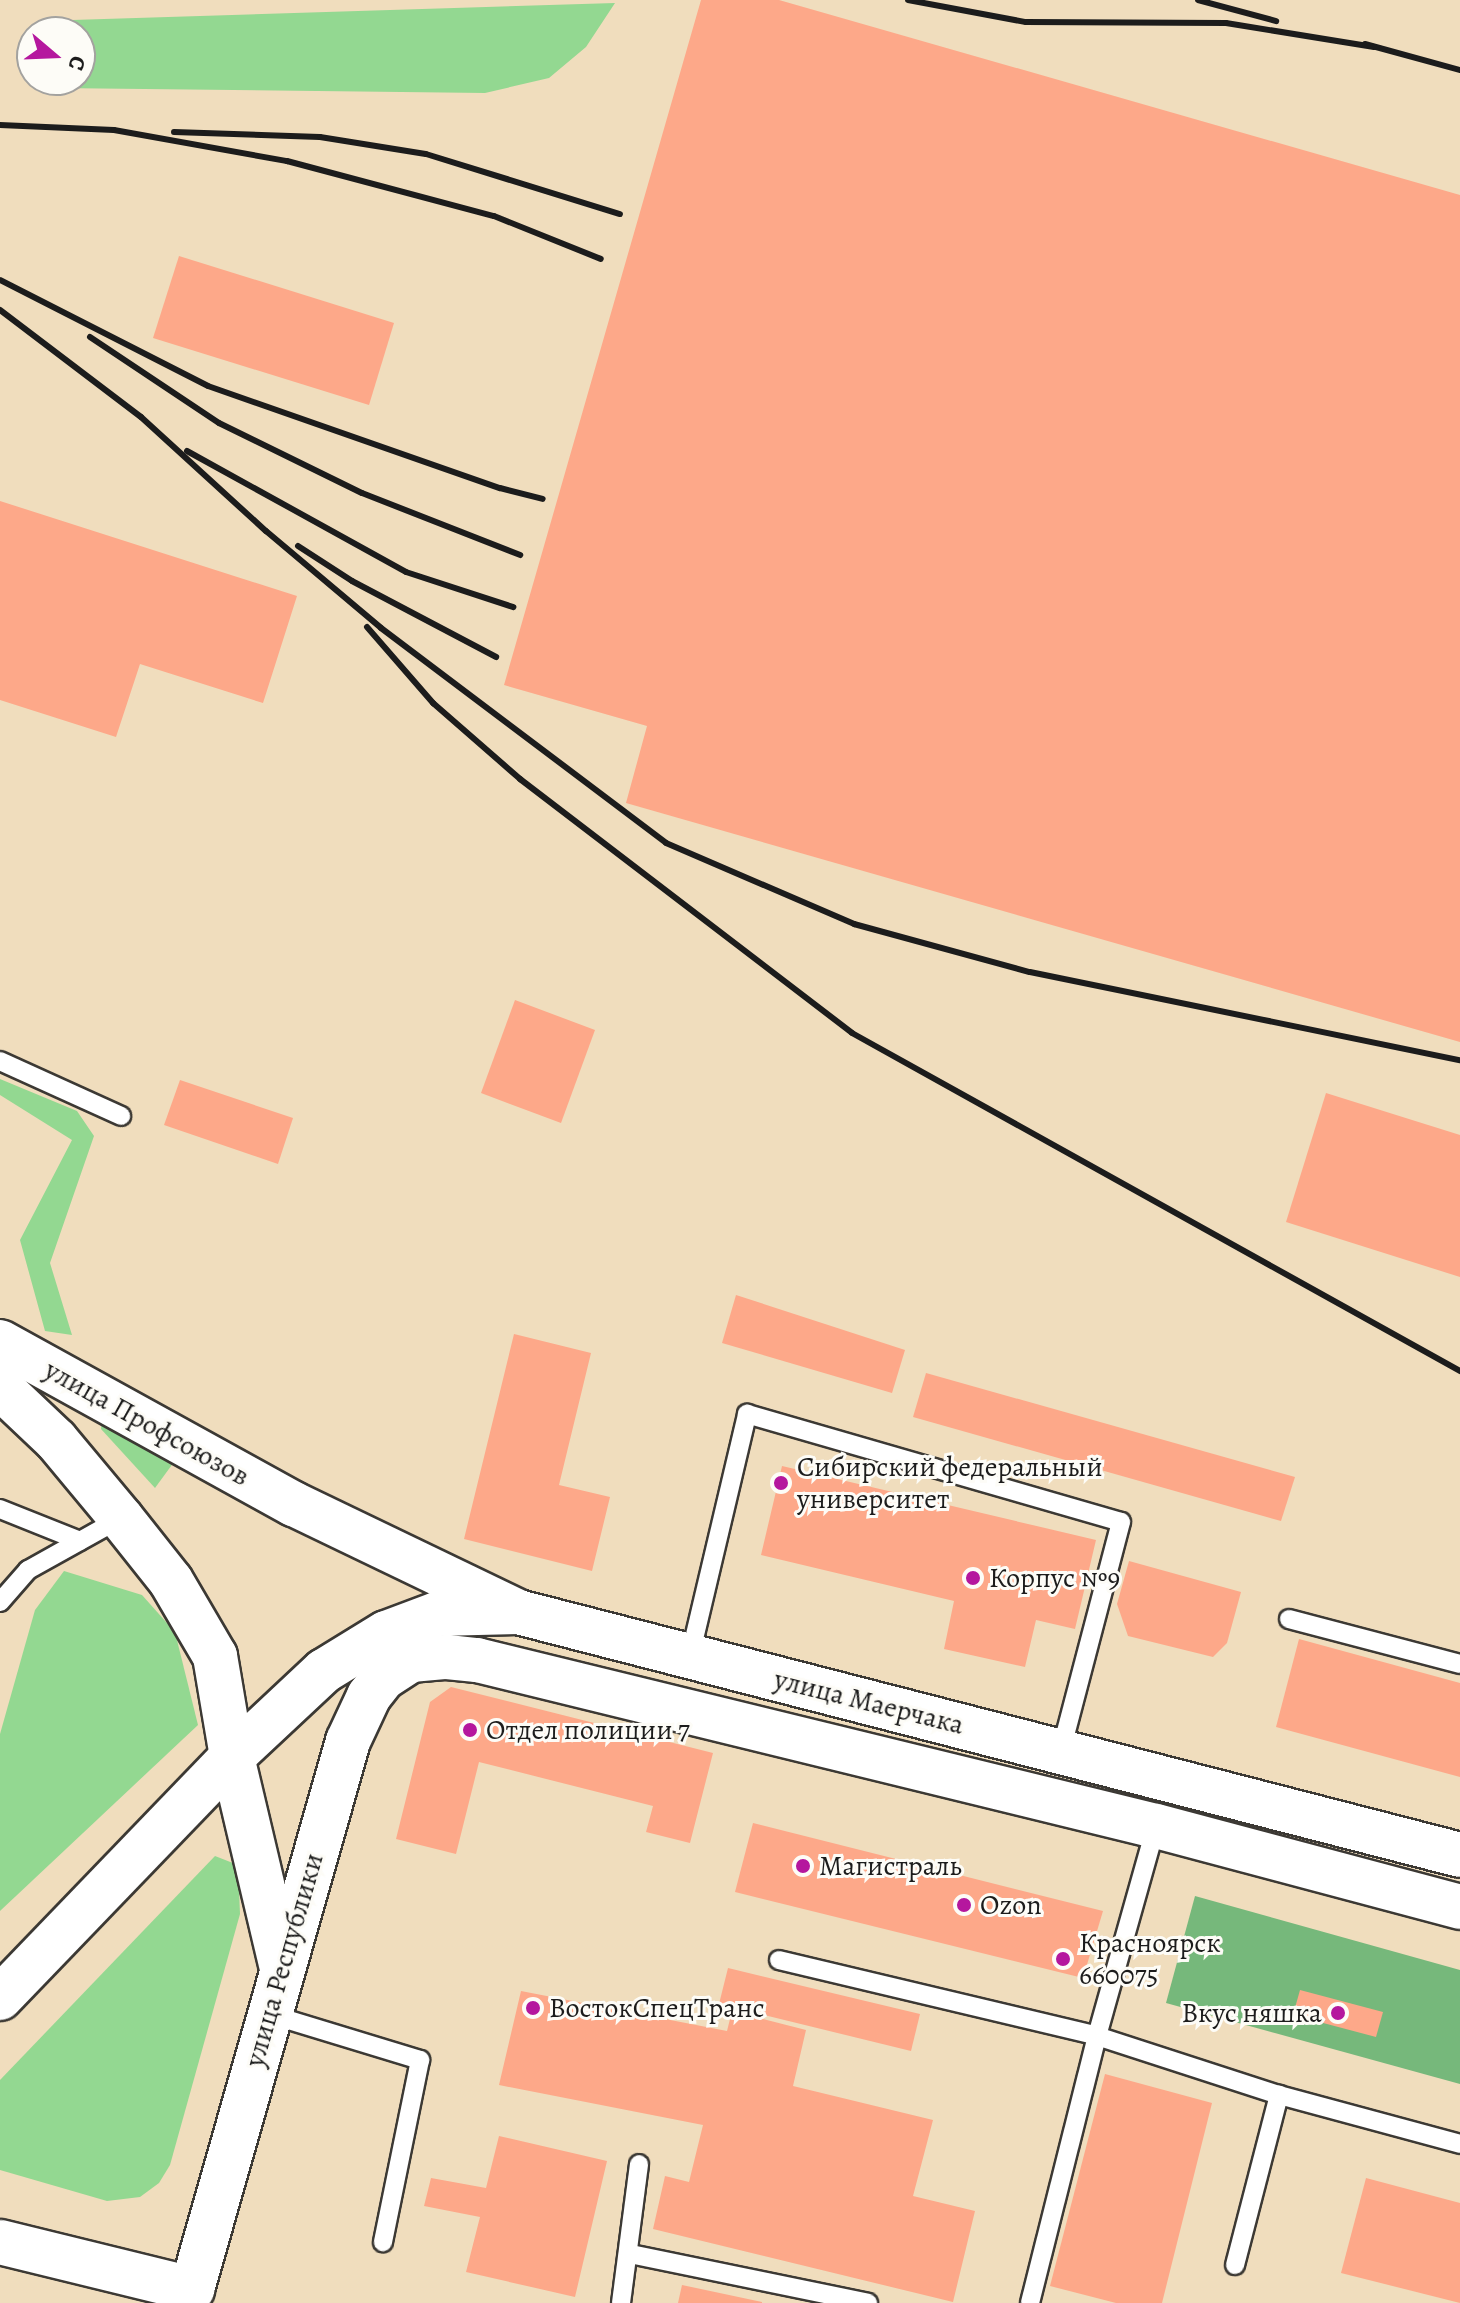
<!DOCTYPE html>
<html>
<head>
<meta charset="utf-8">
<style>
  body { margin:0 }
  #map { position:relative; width:1460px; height:2303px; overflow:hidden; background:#f0ddbd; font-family:Alegreya,serif }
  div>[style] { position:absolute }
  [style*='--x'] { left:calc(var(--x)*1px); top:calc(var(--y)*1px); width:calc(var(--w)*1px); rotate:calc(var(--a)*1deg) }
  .green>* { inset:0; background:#93d891 }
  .forest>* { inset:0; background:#76b87b }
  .building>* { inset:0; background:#fda889 }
  .roads { filter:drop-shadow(2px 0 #3c3934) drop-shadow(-2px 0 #3c3934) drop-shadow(0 2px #3c3934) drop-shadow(0 -2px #3c3934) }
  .service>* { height:18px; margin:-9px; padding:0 9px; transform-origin:9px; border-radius:9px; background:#fff }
  .secondary>* { height:44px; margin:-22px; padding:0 22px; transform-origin:22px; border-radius:22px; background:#fff }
  .primary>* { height:44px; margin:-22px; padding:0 22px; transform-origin:22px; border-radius:22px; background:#fff }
  .rail>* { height:6px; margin:-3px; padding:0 3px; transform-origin:3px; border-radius:3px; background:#1c1c1c }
  .dots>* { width:22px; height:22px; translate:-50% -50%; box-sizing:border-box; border:4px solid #fdfcf7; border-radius:50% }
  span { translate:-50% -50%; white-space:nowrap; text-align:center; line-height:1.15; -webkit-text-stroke:6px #fdfcf7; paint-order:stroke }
  .street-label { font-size:28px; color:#1c1c1c }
  .poi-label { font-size:28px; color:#1c1c1c }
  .left { translate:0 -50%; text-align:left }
  .right { translate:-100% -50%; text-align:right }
  .north { position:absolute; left:16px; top:16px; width:80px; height:80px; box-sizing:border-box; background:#fdfcf7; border:2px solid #a3a29f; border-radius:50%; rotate:109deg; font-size:22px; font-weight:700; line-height:32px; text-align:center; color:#1c1c1c }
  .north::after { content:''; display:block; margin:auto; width:28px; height:36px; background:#b5179e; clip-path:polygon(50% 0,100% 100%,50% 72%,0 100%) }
</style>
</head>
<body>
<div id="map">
  <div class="green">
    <div style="clip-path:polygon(615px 3px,586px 47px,549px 78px,485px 93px,55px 88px,52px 80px,80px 80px,80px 32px,40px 32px,40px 21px)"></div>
    <div style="clip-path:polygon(0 1079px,77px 1111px,94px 1136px,50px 1263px,72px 1335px,45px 1331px,20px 1240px,72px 1140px,0 1095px)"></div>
    <div style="clip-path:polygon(102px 1420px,174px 1462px,155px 1488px,101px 1429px)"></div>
    <div style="clip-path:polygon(64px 1571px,142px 1595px,175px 1632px,198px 1725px,0 1911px,0 1734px,35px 1610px)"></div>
    <div style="clip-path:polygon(215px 1856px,238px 1865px,240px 1914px,170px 2165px,159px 2183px,140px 2197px,107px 2201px,0 2170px,0 2080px)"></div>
  </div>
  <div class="forest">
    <div style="clip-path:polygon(1195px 1896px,1460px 1970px,1460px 2084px,1166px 2003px)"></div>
  </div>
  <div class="building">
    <div style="clip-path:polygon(701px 0,779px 0,1460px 195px,1460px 1042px,626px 803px,647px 726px,504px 685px)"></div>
    <div style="clip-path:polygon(179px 256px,394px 323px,369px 405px,153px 338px)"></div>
    <div style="clip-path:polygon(0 501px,297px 596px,263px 703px,140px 664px,116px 737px,0 700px)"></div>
    <div style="clip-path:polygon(515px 1000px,595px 1030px,561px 1123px,481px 1093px)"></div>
    <div style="clip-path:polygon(180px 1080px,293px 1118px,278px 1164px,164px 1125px)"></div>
    <div style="clip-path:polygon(1326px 1093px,1460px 1135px,1460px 1277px,1286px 1222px)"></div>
    <div style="clip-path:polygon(736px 1295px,905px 1350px,892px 1393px,722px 1343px)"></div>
    <div style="clip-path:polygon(514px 1334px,591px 1353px,559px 1485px,610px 1497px,592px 1571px,464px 1539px)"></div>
    <div style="clip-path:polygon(926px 1373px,1295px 1477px,1281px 1521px,913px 1417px)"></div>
    <div style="clip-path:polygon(782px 1466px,1096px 1540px,1075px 1629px,1036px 1620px,1025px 1667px,944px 1649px,954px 1601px,761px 1555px)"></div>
    <div style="clip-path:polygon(1129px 1561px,1241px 1592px,1227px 1643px,1213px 1657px,1128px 1636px,1117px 1604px)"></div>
    <div style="clip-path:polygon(1299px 1639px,1460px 1683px,1460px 1777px,1276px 1727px)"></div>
    <div style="clip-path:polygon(451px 1687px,713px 1753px,690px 1843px,646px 1832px,653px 1806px,479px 1762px,456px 1854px,396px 1839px,430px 1702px)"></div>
    <div style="clip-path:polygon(753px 1823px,1103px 1911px,1083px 1978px,735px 1892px)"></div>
    <div style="clip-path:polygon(728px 1968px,920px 2014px,911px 2051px,719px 2004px)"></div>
    <div style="clip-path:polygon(1300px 1990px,1383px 2012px,1376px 2037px,1293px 2015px)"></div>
    <div style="clip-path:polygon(521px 1991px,727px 2031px,732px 2011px,806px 2030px,793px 2086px,933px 2120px,913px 2196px,975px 2211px,953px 2302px,653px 2229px,665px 2176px,689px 2182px,703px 2125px,499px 2085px)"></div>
    <div style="clip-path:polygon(1105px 2074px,1212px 2103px,1162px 2303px,1116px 2303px,1050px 2286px)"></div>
    <div style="clip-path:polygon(499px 2136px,607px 2161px,575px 2297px,466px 2272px,480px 2217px,424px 2206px,431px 2178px,486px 2188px)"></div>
    <div style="clip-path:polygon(1366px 2178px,1460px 2203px,1460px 2303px,1341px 2273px)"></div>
    <div style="clip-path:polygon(682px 2285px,762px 2302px,762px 2303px,678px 2303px)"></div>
  </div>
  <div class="roads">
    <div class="service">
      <div style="--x:0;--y:1061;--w:133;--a:24.4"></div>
      <div style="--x:0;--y:1509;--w:86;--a:21.8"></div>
      <div style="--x:0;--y:1602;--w:43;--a:-48.8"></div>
      <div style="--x:28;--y:1570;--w:107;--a:-29.2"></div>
      <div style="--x:1289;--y:1619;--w:177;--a:14.7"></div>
      <div style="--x:690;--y:1656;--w:249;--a:-76.7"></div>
      <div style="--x:747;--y:1414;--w:389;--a:16.1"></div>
      <div style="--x:1121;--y:1522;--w:236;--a:104.7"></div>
      <div style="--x:1156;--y:1826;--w:218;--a:105.7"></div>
      <div style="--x:1097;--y:2036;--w:191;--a:18"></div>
      <div style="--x:1279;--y:2095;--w:188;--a:15.1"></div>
      <div style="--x:779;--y:1960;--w:327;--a:13.4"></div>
      <div style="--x:1097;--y:2036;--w:275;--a:104.1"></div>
      <div style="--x:269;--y:2014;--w:158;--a:16.9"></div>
      <div style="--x:420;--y:2060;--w:186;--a:101.5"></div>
      <div style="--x:630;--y:2254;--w:243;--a:11.6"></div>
      <div style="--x:1235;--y:2265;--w:176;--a:-75.5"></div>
      <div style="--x:621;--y:2303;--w:140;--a:-82.6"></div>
    </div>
    <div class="secondary">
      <div style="--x:0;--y:1998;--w:335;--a:-46.1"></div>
      <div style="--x:232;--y:1757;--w:126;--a:-43.1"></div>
      <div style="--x:324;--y:1671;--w:73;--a:-31.5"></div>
      <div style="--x:386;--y:1633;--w:54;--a:-20.4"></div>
      <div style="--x:437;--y:1614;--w:81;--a:-1.4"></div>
    </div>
    <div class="primary">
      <div style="--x:0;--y:1342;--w:336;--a:28.9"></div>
      <div style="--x:294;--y:1504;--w:249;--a:25.7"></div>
      <div style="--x:518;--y:1612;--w:973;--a:14.46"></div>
      <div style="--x:0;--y:1387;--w:77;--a:43.4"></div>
      <div style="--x:56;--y:1440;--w:102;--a:50.2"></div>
      <div style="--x:121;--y:1518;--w:80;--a:51.6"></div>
      <div style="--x:171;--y:1581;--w:87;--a:59.6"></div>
      <div style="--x:215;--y:1656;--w:102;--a:80.4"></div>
      <div style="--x:232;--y:1757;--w:214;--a:76.7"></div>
      <div style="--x:0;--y:2242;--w:198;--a:13.8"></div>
      <div style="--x:192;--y:2289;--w:570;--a:-74.11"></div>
      <div style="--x:348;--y:1741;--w:50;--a:-65"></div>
      <div style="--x:369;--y:1696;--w:23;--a:-52"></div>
      <div style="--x:383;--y:1678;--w:33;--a:-33"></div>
      <div style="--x:411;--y:1660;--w:36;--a:-5"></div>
      <div style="--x:447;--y:1657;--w:30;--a:6"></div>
      <div style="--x:477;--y:1660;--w:699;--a:13.74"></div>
      <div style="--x:1156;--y:1826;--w:315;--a:14.9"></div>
    </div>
  </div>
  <div class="rail">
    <div style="--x:908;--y:0;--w:120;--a:10.6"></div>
    <div style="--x:1026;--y:22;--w:200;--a:0.3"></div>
    <div style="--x:1226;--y:23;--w:150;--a:9.2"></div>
    <div style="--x:1198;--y:0;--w:81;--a:15.1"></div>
    <div style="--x:1365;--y:44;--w:98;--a:15.3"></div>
    <div style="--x:0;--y:125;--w:114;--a:2.5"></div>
    <div style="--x:114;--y:130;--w:176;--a:10.2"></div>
    <div style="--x:287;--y:161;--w:214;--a:14.9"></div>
    <div style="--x:494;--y:216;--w:115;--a:21.9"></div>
    <div style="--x:174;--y:132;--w:146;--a:2"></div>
    <div style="--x:320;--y:137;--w:107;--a:9.1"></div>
    <div style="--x:426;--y:154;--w:203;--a:17.2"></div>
    <div style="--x:0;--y:280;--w:233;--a:27"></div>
    <div style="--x:208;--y:386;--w:309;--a:19.3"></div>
    <div style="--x:500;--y:488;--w:44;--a:14.3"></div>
    <div style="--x:0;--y:310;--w:177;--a:37.2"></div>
    <div style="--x:141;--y:417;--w:169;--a:42.4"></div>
    <div style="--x:266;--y:531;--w:150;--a:40.1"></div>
    <div style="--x:381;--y:628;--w:357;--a:37"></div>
    <div style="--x:666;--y:843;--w:205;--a:23.3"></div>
    <div style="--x:854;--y:924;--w:182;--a:15.3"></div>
    <div style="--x:1030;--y:972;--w:439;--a:11.6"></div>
    <div style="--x:90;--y:337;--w:155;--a:33.7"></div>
    <div style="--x:219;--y:423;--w:159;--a:26.1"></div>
    <div style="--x:362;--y:493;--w:170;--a:21.4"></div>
    <div style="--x:187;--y:451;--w:250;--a:28.9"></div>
    <div style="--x:406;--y:572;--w:113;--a:18.1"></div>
    <div style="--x:298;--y:546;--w:64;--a:32.9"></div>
    <div style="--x:352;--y:581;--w:163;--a:27.8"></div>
    <div style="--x:367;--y:627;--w:101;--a:49"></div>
    <div style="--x:433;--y:703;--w:116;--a:41.1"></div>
    <div style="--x:520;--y:779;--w:418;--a:37.4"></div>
    <div style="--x:852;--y:1033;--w:696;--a:29.07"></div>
  </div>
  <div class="dots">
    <div style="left:781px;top:1483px;background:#b5179e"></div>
    <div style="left:973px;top:1578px;background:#b5179e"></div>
    <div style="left:470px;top:1730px;background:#b5179e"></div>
    <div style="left:803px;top:1866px;background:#b5179e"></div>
    <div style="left:964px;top:1905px;background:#b5179e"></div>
    <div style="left:1063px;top:1959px;background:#b5179e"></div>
    <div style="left:533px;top:2008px;background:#b5179e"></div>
    <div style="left:1338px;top:2013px;background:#b5179e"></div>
  </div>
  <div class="street-label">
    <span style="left:147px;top:1423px;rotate:29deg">улица Профсоюзов</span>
    <span style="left:869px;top:1702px;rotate:14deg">улица Маерчака</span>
    <span style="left:284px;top:1960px;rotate:-74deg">улица Республики</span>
  </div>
  <div class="poi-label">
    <span class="left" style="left:797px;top:1483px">Сибирский федеральный<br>университет</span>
    <span class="left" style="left:989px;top:1578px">Корпус №9</span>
    <span class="left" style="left:486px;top:1730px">Отдел полиции 7</span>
    <span class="left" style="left:819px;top:1866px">Магистраль</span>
    <span class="left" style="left:980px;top:1905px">Ozon</span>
    <span class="left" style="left:1079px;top:1959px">Красноярск<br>660075</span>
    <span class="left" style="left:549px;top:2008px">ВостокСпецТранс</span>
    <span class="right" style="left:1322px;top:2013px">Вкус няшка</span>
  </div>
  <div class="north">С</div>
</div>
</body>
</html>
